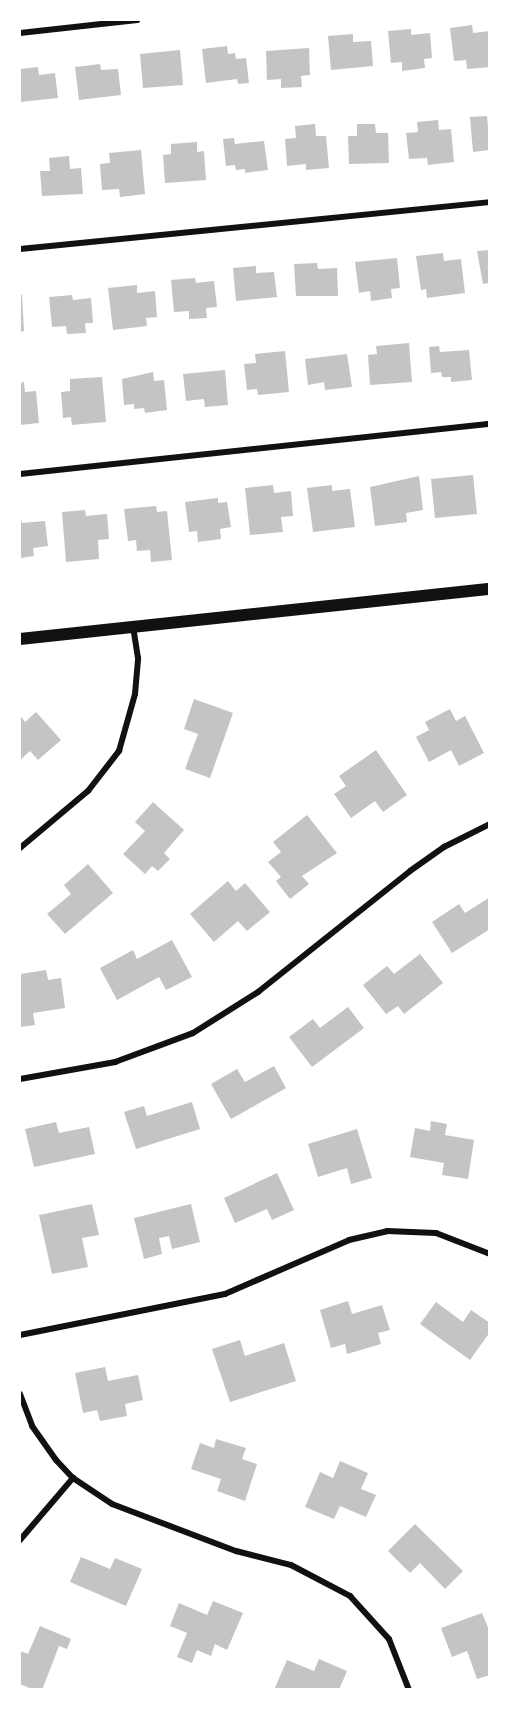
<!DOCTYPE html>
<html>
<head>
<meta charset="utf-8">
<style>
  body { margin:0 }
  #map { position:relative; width:509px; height:1709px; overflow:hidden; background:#fff; font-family:"Public Sans",sans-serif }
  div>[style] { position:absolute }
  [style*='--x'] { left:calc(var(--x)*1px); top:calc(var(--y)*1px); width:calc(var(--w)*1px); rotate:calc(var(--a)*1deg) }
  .building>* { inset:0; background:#c4c4c4 }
  .minor>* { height:6px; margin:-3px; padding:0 3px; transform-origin:3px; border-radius:3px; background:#111 }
  .secondary>* { height:12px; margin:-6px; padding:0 6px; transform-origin:6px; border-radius:6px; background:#111 }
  span { translate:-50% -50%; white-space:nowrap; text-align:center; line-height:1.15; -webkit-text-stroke:5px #fff; paint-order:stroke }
  .frame { position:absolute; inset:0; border:21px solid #fff; pointer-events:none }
</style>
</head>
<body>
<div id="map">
  <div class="building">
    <div style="clip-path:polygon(472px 25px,473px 33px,490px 31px,490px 67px,467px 69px,466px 60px,454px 61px,450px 28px)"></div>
    <div style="clip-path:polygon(411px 29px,411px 35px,430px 33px,432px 58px,424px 59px,425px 68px,402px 71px,402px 62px,391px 63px,388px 31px)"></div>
    <div style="clip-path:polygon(353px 34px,353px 42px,371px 41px,373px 66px,331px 70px,328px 36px)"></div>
    <div style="clip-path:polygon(227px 46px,228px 54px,235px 53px,236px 59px,246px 58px,249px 83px,238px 84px,237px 79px,206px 83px,202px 49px)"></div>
    <div style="clip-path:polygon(309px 48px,310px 75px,301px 76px,302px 87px,281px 88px,281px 79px,267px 80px,266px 51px)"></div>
    <div style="clip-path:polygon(180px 50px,183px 85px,143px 88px,140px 54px)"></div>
    <div style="clip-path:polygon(100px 64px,101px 70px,118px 69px,121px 95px,79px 100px,75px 67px)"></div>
    <div style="clip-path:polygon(38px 67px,39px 75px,55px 73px,58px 98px,20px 102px,20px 69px)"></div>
    <div style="clip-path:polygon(487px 116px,490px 150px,473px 152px,470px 117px)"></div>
    <div style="clip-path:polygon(438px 120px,439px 130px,451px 129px,454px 162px,428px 165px,427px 158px,409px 159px,406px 133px,418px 132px,417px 122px)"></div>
    <div style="clip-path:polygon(315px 124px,316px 136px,326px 136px,329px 168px,306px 170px,306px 164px,287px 166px,285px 139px,296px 138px,295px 126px)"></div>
    <div style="clip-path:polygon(357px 124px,375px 124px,376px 133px,388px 133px,389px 163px,349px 164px,348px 136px,357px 136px)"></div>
    <div style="clip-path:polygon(234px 138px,235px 144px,264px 141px,268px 170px,245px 173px,245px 169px,236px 170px,235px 165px,226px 166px,223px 139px)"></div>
    <div style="clip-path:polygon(197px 142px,197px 152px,204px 151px,206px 180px,165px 183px,163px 155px,171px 154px,171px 144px)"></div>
    <div style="clip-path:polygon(141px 150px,145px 194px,120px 197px,119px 189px,102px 190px,100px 164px,110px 163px,109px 153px)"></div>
    <div style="clip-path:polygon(69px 156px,70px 169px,81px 168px,83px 194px,42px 196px,40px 171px,50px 171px,49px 158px)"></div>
    <div style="clip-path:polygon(490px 250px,490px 283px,483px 284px,477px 251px)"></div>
    <div style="clip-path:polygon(443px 253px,444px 261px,461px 259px,465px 293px,427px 298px,426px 289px,421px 290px,416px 256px)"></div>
    <div style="clip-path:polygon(397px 258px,400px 288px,391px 289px,392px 298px,371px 301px,370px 291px,359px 293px,355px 262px)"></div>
    <div style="clip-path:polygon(317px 263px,318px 269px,337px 268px,338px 296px,296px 296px,294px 264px)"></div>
    <div style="clip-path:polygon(256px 266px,256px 273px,274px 272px,277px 297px,236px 301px,233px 268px)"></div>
    <div style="clip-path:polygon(195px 278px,196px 283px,214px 281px,217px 307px,206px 308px,207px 318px,189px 319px,189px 311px,174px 312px,171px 280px)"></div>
    <div style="clip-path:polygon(137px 285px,137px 293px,155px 291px,157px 317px,146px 318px,147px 326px,113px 330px,108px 288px)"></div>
    <div style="clip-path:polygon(20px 295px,22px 295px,24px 331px,20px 332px)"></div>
    <div style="clip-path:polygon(72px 295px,73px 300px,91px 298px,93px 323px,85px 323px,86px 333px,67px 334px,66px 326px,52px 327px,49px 297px)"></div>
    <div style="clip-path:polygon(409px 343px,412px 382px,370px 385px,368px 355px,377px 354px,376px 346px)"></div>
    <div style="clip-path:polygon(439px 346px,440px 352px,469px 350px,472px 380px,451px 382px,451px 377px,442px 377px,441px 372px,431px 373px,429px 347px)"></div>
    <div style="clip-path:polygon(285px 351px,289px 392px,258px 395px,257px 389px,247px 390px,244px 364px,256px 363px,255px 354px)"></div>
    <div style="clip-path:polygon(347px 354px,352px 387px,325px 390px,324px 382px,308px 385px,305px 359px)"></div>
    <div style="clip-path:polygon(225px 370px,228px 405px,205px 407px,204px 399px,186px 401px,183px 374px)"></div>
    <div style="clip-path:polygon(153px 372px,154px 381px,164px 380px,167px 410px,145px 413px,144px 408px,134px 409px,134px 404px,124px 405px,122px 379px)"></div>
    <div style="clip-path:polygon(102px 377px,106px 422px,72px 425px,71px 417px,63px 418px,61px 392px,70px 391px,70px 379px)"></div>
    <div style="clip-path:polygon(24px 382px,25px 392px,36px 391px,39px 423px,20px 425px,20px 383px)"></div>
    <div style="clip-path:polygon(473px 475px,477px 514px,435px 518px,431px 479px)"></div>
    <div style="clip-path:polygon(419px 476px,423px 510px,406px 513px,407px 522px,375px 526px,370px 487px)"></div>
    <div style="clip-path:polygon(273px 485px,274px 493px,291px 491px,293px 516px,281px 517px,283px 532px,250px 535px,245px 488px)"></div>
    <div style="clip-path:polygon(332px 485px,332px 491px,350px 489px,355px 527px,313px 532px,307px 488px)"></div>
    <div style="clip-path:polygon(218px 498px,218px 503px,227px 502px,231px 527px,220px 529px,221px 539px,198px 542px,197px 531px,189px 532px,185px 502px)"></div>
    <div style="clip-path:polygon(156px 506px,157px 512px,167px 511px,172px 560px,151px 562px,150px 550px,137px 551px,136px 540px,128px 541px,124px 509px)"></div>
    <div style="clip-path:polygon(85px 510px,86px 516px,107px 514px,109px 539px,98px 540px,99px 559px,66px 562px,62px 512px)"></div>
    <div style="clip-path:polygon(20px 516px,22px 523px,45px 521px,48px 546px,33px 548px,34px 556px,20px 558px)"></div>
    <div style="clip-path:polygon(194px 699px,233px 713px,210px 778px,185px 769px,198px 734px,184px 729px)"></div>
    <div style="clip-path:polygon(450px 709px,456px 721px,465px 716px,484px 753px,459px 766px,451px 750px,429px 762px,416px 737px,429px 730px,425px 722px)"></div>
    <div style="clip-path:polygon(36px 712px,61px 740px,38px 760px,30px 751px,20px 760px,20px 715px,25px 722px)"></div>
    <div style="clip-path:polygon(376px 750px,407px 795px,383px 812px,375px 801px,351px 818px,334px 794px,346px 786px,339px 776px)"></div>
    <div style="clip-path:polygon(153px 802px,184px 830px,164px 853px,170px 859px,158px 871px,152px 866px,145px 874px,123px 854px,145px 831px,135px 822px)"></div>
    <div style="clip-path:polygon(307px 815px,337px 853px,302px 876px,309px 884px,290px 899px,276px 881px,281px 877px,268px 862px,281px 852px,273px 842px)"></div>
    <div style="clip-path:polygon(88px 864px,113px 893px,65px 934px,47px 914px,71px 894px,64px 885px)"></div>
    <div style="clip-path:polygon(228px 881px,236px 891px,245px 883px,270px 912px,247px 931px,238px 921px,214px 942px,190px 914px)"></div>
    <div style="clip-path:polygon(490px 897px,490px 929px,452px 953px,432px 922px,459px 904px,465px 913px)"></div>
    <div style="clip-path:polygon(172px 940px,192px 977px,166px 990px,159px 977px,117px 1000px,100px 968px,133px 950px,137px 959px)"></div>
    <div style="clip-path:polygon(420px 954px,443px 983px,404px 1014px,398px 1006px,386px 1014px,363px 985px,387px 966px,394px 974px)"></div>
    <div style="clip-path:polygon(46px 970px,48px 980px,61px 978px,65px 1008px,33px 1013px,35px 1025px,20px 1027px,20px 974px)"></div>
    <div style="clip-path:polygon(348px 1007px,364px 1028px,312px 1067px,289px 1037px,313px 1019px,320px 1028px)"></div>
    <div style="clip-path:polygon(274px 1066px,286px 1088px,231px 1119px,211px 1084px,237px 1069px,245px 1082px)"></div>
    <div style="clip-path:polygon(192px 1102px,200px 1129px,136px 1149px,124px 1112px,144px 1106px,147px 1116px)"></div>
    <div style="clip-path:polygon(431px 1121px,447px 1124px,445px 1135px,474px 1140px,468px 1179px,442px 1175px,444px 1163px,410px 1157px,415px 1128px,430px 1131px)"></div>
    <div style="clip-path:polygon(56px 1122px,59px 1133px,89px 1127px,95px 1154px,34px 1167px,25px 1129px)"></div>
    <div style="clip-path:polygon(357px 1129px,372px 1178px,351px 1184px,347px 1168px,318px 1177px,308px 1144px)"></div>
    <div style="clip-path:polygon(277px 1173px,294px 1210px,272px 1220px,267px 1209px,235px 1223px,224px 1198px)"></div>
    <div style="clip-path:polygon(92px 1204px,99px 1235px,82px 1238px,88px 1267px,52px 1274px,39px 1215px)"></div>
    <div style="clip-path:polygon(191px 1204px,200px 1242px,172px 1249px,169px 1236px,159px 1238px,162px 1254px,144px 1259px,134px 1218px)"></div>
    <div style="clip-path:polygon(348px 1301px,352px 1314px,382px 1305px,390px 1330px,378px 1333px,381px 1344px,347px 1354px,345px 1344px,331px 1348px,320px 1310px)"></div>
    <div style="clip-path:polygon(436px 1302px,463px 1322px,471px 1310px,490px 1323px,490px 1332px,470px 1360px,420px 1324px)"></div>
    <div style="clip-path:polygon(240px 1340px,245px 1356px,284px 1343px,296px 1381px,230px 1402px,212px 1349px)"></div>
    <div style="clip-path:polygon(105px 1367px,108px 1381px,138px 1375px,143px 1400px,125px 1404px,127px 1416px,100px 1421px,97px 1410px,83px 1413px,75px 1373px)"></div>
    <div style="clip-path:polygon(216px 1439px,246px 1448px,242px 1459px,257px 1464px,245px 1501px,217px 1491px,221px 1479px,191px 1469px,200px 1443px,214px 1448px)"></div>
    <div style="clip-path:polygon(340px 1461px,368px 1473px,361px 1489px,376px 1495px,366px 1517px,340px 1506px,334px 1519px,305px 1507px,320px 1472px,333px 1478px)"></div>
    <div style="clip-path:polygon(415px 1524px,463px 1571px,445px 1589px,420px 1563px,410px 1573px,388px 1551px)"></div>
    <div style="clip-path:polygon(81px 1557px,110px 1569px,115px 1558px,142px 1569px,126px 1606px,70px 1582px)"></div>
    <div style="clip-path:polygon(213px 1601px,243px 1613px,227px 1650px,215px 1644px,211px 1656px,197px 1650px,192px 1663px,177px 1657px,187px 1633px,170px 1626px,179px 1603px,207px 1615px)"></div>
    <div style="clip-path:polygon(482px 1613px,490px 1632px,490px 1675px,477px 1679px,467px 1651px,452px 1657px,441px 1628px)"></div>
    <div style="clip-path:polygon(40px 1626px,71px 1639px,67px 1649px,59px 1646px,42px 1690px,34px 1690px,20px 1684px,20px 1651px,28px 1654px)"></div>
    <div style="clip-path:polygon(319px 1659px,347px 1671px,339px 1690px,274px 1690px,287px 1660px,314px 1671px)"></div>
  </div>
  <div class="minor">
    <div style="--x:20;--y:33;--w:118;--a:-6.3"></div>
    <div style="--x:20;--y:249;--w:472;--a:-5.7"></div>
    <div style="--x:20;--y:474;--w:473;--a:-6.1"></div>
    <div style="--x:20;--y:848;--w:89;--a:-40"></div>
    <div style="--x:88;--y:791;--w:51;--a:-52.2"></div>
    <div style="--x:119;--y:751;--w:59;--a:-74.3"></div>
    <div style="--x:135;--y:694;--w:36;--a:-85"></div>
    <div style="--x:138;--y:658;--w:31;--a:-99"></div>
    <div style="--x:20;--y:1079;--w:97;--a:-10.1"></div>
    <div style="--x:115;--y:1062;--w:83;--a:-20.4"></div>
    <div style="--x:193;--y:1033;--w:77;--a:-32.2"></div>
    <div style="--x:258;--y:992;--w:194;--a:-38.5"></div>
    <div style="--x:410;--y:871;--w:42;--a:-35.2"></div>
    <div style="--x:444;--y:847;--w:51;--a:-26.6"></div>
    <div style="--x:20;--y:1335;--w:209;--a:-11.3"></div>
    <div style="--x:225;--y:1294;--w:135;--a:-23.5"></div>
    <div style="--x:349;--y:1240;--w:39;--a:-13"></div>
    <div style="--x:387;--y:1231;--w:49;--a:2.3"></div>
    <div style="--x:436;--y:1233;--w:58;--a:21.3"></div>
    <div style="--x:20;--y:1394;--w:34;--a:69"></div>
    <div style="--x:32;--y:1426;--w:42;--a:54.8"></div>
    <div style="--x:56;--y:1460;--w:25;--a:47"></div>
    <div style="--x:73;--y:1478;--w:47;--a:33.7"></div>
    <div style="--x:112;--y:1504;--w:133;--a:20.8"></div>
    <div style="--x:236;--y:1551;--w:57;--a:14.3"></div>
    <div style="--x:291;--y:1565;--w:67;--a:27.7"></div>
    <div style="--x:350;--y:1596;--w:58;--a:47.8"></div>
    <div style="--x:389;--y:1639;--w:55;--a:68.6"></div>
    <div style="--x:20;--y:1540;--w:82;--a:-49.5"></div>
  </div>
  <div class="secondary">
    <div style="--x:20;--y:639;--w:473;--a:-6.1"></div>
  </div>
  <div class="frame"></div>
</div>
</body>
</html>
